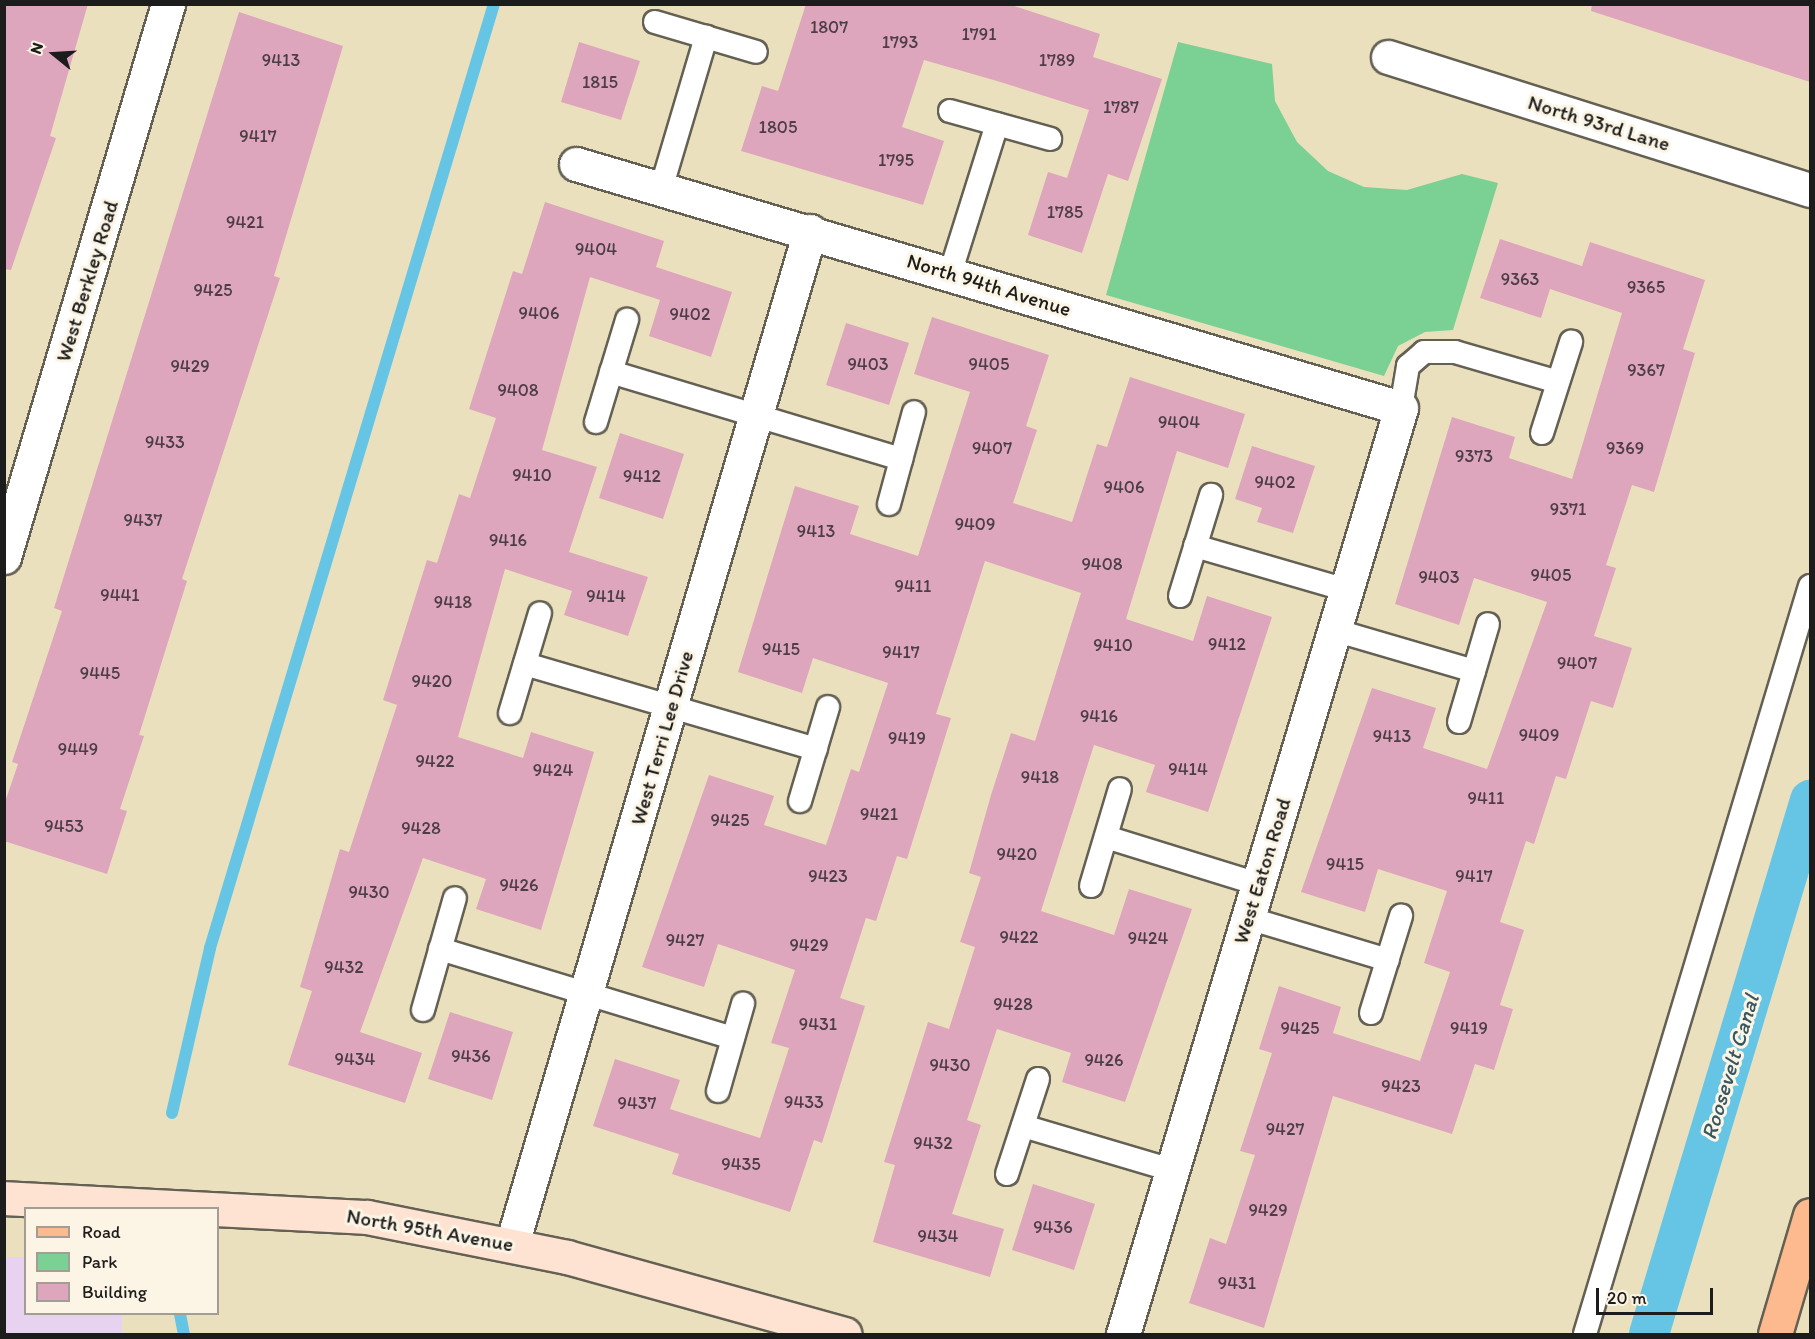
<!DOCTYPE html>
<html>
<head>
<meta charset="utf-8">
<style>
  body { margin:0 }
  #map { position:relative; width:1815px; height:1339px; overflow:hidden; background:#ebe0bd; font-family:Itim,sans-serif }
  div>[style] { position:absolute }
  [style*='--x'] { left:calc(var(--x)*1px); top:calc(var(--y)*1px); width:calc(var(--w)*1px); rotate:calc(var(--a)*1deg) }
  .built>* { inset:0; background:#e7d2ef }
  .green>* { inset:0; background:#7bd093 }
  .stream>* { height:12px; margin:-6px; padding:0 6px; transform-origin:6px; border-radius:6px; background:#66c5e5 }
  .canal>* { height:40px; margin:-20px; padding:0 20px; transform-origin:20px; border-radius:20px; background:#66c5e5 }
  .building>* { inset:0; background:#dea6bd }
  .roads { filter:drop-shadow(2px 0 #646154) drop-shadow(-2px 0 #646154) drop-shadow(0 2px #646154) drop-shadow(0 -2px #646154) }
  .lane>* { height:22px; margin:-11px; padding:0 11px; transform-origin:11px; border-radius:11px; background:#fff }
  .street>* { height:33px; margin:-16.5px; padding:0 16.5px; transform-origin:16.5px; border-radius:16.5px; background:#fff }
  .secondary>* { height:33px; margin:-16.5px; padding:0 16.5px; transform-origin:16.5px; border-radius:16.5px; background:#fee3d2 }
  .primary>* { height:33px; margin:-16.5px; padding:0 16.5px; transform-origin:16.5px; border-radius:16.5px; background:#fcba8e }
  span { translate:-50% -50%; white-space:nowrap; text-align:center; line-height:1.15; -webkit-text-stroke:6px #fcf5e5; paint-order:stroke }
  .number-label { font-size:18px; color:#4c3e44 }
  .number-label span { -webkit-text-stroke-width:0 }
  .street-label { font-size:21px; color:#1c1c1c }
  .water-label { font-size:22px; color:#365762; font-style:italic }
  .frame { position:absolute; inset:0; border:6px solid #1c1c1c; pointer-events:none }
  .legend { position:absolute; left:24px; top:1207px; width:195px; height:108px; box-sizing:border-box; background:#fcf5e5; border:2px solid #a29e95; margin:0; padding:8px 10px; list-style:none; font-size:18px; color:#1c1c1c }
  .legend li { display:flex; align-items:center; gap:12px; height:30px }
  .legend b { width:30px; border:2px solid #a29e95 }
  .north { position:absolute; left:24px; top:24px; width:60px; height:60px; -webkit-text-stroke:4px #fcf5e5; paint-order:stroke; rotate:288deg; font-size:16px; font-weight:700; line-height:24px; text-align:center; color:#1c1c1c }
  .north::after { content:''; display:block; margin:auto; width:21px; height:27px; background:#1c1c1c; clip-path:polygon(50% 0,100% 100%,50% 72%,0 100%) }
  .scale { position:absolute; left:1596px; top:1288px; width:117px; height:27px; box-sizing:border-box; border:3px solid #1c1c1c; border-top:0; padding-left:8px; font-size:18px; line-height:21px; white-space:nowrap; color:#1c1c1c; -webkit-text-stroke:4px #fcf5e5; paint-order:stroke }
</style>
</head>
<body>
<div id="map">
  <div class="built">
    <div style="clip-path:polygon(5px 1257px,25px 1257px,26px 1314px,122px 1314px,122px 1334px,5px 1334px)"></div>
  </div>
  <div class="green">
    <div style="clip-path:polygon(1178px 42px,1272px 64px,1275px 101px,1297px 142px,1328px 171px,1364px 187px,1407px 190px,1462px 174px,1498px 183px,1453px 330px,1425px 332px,1398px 346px,1384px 376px,1106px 295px)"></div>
  </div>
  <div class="stream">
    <div style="--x:172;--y:1113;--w:169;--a:-77"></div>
    <div style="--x:210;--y:948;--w:986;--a:-73.26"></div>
    <div style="--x:180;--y:1314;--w:20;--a:79"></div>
  </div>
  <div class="canal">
    <div style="--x:1649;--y:1334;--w:558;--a:-73.22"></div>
  </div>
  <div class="building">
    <div style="clip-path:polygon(4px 4px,88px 4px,50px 136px,56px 138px,11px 270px,4px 269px)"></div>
    <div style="clip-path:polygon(806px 4px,1008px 4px,1100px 34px,1093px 57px,1162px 79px,1128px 181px,1108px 174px,1082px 253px,1028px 235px,1048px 172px,1067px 178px,1089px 110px,997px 81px,924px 60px,902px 127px,944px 141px,923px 205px,741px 151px,762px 86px,778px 91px)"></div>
    <div style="clip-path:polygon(1592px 4px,1810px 4px,1810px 82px,1591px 11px)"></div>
    <div style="clip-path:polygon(239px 12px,343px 46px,274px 276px,280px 278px,182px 579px,187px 581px,139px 735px,144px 736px,120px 809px,127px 811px,107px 874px,4px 841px,4px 805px,18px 764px,12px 762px,62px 611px,54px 608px)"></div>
    <div style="clip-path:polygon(579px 42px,640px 61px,621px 120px,561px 102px)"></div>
    <div style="clip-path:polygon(545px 202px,664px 241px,656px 267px,732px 292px,711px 357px,649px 336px,660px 300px,590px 277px,542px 450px,597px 467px,569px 552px,648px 577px,628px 636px,564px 615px,572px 591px,505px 569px,458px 737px,523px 758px,531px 732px,594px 752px,541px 930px,476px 909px,486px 879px,423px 858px,360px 1032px,422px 1053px,405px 1103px,288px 1065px,312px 991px,300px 987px,340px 849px,349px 852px,397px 705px,383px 700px,427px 560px,437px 563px,459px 494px,470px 498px,496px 418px,469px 409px,513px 271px,522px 274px)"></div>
    <div style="clip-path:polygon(1500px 239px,1582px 266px,1590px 242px,1705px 280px,1683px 349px,1695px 353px,1654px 492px,1632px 485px,1606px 565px,1616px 568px,1594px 636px,1632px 648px,1613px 708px,1591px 701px,1566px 779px,1556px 776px,1534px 844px,1526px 841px,1500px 922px,1524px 930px,1500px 1005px,1513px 1009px,1494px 1070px,1475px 1064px,1452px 1134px,1333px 1096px,1264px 1328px,1189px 1303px,1210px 1238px,1226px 1244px,1255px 1155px,1240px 1151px,1272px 1053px,1259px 1049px,1279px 986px,1341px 1007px,1333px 1033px,1420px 1061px,1450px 972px,1424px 963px,1447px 891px,1378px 869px,1365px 912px,1301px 892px,1372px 688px,1436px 708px,1423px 748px,1487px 769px,1547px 602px,1474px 578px,1459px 625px,1395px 604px,1452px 417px,1515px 437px,1509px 458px,1572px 479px,1622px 313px,1550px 289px,1541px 318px,1480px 298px)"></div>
    <div style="clip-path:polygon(932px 317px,1049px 355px,1026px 426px,1037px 430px,1013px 503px,1072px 522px,1097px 444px,1107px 447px,1130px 377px,1245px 414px,1228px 468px,1177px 451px,1126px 619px,1193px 641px,1207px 596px,1272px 617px,1208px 812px,1146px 792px,1155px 765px,1094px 745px,1041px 911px,1114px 935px,1129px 889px,1192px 909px,1125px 1102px,1062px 1082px,1071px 1053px,997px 1029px,967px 1120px,981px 1125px,952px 1214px,1004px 1229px,990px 1277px,873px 1242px,895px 1165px,884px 1162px,928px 1022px,949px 1029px,975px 947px,960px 942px,981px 877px,969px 873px,991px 795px,1011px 733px,1035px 741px,1081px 593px,985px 561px,936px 714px,951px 718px,907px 859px,897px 856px,876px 921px,866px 918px,840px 998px,865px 1006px,822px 1143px,814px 1140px,790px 1212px,672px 1174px,679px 1154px,593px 1126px,615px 1059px,680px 1080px,670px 1109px,760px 1138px,789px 1048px,771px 1043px,795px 970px,718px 944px,704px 987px,642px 967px,709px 775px,774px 796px,764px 825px,826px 845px,851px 769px,859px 772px,888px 683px,813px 658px,802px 693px,738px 672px,795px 486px,859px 506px,850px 534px,918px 556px,970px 392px,914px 374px)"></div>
    <div style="clip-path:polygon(846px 323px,909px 343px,889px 405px,826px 385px)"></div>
    <div style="clip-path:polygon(620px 433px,684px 454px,663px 519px,599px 498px)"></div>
    <div style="clip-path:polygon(1252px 446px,1315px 466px,1293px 533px,1257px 522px,1262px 508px,1235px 499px)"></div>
    <div style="clip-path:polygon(450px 1012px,513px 1032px,492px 1100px,428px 1079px)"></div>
    <div style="clip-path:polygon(1033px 1184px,1095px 1204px,1074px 1270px,1012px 1250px)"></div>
  </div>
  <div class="roads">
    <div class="lane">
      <div style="--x:655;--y:22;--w:105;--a:16.5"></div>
      <div style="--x:950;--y:111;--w:104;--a:15.6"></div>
      <div style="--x:661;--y:189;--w:159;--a:-73.5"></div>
      <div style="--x:950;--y:274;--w:157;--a:-72.6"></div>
      <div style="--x:611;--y:372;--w:303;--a:16.7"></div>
      <div style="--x:1401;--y:408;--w:43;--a:-80.5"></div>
      <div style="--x:1408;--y:366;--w:21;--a:-41"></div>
      <div style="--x:1424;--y:352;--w:31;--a:0"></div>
      <div style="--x:1455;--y:352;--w:107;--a:16.2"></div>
      <div style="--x:596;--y:422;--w:107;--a:-73.1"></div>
      <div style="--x:1542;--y:433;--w:96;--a:-72.3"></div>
      <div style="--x:889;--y:504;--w:95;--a:-74.8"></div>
      <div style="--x:1195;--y:546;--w:157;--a:16.2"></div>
      <div style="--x:1180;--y:596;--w:106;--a:-72.9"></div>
      <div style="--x:1334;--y:630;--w:146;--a:16.3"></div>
      <div style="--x:525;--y:664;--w:303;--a:16.3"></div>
      <div style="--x:510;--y:713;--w:104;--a:-73.3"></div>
      <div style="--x:1459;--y:722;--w:102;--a:-73.5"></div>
      <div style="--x:800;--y:801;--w:98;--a:-73.4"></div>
      <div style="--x:1106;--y:837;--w:159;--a:17.2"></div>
      <div style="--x:1091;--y:886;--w:101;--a:-73.4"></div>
      <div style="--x:1248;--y:918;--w:146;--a:16.7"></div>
      <div style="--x:440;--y:949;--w:306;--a:16.9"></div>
      <div style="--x:423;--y:1010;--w:116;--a:-74.1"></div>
      <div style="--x:1371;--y:1013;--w:102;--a:-72.8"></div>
      <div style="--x:718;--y:1091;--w:91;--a:-74"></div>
      <div style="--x:1023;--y:1126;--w:155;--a:16.5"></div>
      <div style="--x:1007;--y:1174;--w:100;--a:-71.9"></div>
      <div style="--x:1585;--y:1334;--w:781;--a:-73.26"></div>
    </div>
    <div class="street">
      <div style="--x:1388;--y:57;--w:442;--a:17.5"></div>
      <div style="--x:576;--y:164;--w:860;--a:16.48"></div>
      <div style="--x:1401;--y:408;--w:967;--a:106.71"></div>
      <div style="--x:4;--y:557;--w:577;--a:-73.48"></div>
      <div style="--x:512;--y:1244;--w:1056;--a:-73.61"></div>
    </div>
    <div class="secondary">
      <div style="--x:4;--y:1198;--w:363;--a:3"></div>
      <div style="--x:367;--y:1217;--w:204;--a:11.3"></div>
      <div style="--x:567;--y:1257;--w:288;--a:15.5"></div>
    </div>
    <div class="primary">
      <div style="--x:1775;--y:1334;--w:124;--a:-73.6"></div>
    </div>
  </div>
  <div class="number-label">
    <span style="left:829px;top:27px">1807</span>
    <span style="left:979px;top:34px">1791</span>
    <span style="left:900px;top:42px">1793</span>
    <span style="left:281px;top:60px">9413</span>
    <span style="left:1057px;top:60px">1789</span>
    <span style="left:600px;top:82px">1815</span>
    <span style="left:1121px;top:107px">1787</span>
    <span style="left:778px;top:127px">1805</span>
    <span style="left:258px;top:136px">9417</span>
    <span style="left:896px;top:160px">1795</span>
    <span style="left:1065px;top:212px">1785</span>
    <span style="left:245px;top:222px">9421</span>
    <span style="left:596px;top:249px">9404</span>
    <span style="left:1520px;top:279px">9363</span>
    <span style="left:1646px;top:287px">9365</span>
    <span style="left:213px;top:290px">9425</span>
    <span style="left:539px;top:313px">9406</span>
    <span style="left:690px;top:314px">9402</span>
    <span style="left:868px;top:364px">9403</span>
    <span style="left:989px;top:364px">9405</span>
    <span style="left:190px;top:366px">9429</span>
    <span style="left:1646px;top:370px">9367</span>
    <span style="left:518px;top:390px">9408</span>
    <span style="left:1179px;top:422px">9404</span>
    <span style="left:165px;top:442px">9433</span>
    <span style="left:992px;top:448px">9407</span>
    <span style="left:1625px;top:448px">9369</span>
    <span style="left:1474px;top:456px">9373</span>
    <span style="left:532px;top:475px">9410</span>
    <span style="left:642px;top:476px">9412</span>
    <span style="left:1275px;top:482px">9402</span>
    <span style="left:1124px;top:487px">9406</span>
    <span style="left:1568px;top:509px">9371</span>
    <span style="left:143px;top:520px">9437</span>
    <span style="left:975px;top:524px">9409</span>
    <span style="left:816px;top:531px">9413</span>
    <span style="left:508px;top:540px">9416</span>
    <span style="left:1102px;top:564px">9408</span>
    <span style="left:1551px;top:575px">9405</span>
    <span style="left:1439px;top:577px">9403</span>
    <span style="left:913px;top:586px">9411</span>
    <span style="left:120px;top:595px">9441</span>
    <span style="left:606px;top:596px">9414</span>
    <span style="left:453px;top:602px">9418</span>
    <span style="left:1227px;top:644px">9412</span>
    <span style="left:1113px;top:645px">9410</span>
    <span style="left:781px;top:649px">9415</span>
    <span style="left:901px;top:652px">9417</span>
    <span style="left:1577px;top:663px">9407</span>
    <span style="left:100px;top:673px">9445</span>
    <span style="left:432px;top:681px">9420</span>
    <span style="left:1099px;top:716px">9416</span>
    <span style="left:1539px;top:735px">9409</span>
    <span style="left:1392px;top:736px">9413</span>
    <span style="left:907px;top:738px">9419</span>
    <span style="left:78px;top:749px">9449</span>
    <span style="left:435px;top:761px">9422</span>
    <span style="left:1188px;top:769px">9414</span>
    <span style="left:553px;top:770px">9424</span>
    <span style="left:1040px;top:777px">9418</span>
    <span style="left:1486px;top:798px">9411</span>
    <span style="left:879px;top:814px">9421</span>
    <span style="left:730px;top:820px">9425</span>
    <span style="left:64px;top:826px">9453</span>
    <span style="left:421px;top:828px">9428</span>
    <span style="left:1017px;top:854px">9420</span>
    <span style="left:1345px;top:864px">9415</span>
    <span style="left:828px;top:876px">9423</span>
    <span style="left:1474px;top:876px">9417</span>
    <span style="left:519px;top:885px">9426</span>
    <span style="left:369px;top:892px">9430</span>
    <span style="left:1019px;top:937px">9422</span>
    <span style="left:1148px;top:938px">9424</span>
    <span style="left:685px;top:940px">9427</span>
    <span style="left:809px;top:945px">9429</span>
    <span style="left:344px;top:967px">9432</span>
    <span style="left:1013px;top:1004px">9428</span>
    <span style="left:818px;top:1024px">9431</span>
    <span style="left:1300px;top:1028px">9425</span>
    <span style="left:1469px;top:1028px">9419</span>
    <span style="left:471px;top:1056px">9436</span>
    <span style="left:355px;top:1059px">9434</span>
    <span style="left:1104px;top:1060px">9426</span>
    <span style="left:950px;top:1065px">9430</span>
    <span style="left:1401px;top:1086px">9423</span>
    <span style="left:804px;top:1102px">9433</span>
    <span style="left:637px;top:1103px">9437</span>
    <span style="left:1285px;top:1129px">9427</span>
    <span style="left:933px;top:1143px">9432</span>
    <span style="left:741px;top:1164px">9435</span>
    <span style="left:1268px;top:1210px">9429</span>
    <span style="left:1053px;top:1227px">9436</span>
    <span style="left:938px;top:1236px">9434</span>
    <span style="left:1237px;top:1283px">9431</span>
  </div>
  <div class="street-label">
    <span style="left:1599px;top:123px;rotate:17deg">North 93rd Lane</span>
    <span style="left:87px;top:281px;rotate:-73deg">West Berkley Road</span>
    <span style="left:989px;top:285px;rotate:17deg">North 94th Avenue</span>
    <span style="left:662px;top:738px;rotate:-74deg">West Terri Lee Drive</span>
    <span style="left:1262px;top:871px;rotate:-73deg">West Eaton Road</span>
    <span style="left:430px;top:1230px;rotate:10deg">North 95th Avenue</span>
  </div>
  <div class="water-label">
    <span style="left:1730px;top:1067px;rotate:-73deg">Roosevelt Canal</span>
  </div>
  <div class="frame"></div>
  <ul class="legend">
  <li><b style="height:8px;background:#fcba8e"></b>Road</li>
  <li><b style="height:16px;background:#7bd093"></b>Park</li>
  <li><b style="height:16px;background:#dea6bd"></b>Building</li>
  </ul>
  <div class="north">N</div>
  <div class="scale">20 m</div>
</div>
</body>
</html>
